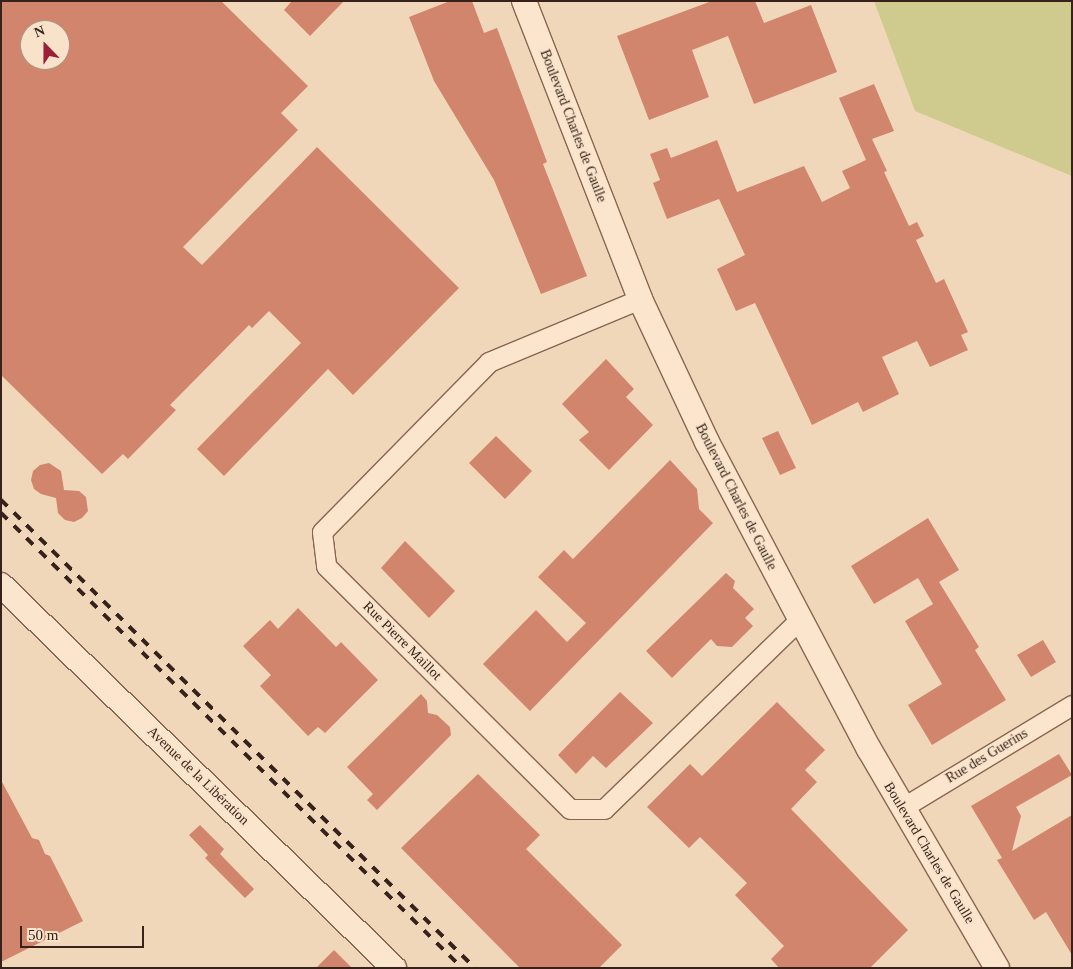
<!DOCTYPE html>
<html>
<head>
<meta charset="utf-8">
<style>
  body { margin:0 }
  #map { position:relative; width:1073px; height:969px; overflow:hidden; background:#f1d7ba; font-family:Georgia,serif }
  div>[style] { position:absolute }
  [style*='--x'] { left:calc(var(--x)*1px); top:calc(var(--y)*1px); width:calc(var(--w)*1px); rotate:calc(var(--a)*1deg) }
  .green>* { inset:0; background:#cfcb8e }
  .building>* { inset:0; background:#d2856d }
  .roads { filter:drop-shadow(1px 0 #886653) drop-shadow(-1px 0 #886653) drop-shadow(0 1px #886653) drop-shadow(0 -1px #886653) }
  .minor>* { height:19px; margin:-9.5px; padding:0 9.5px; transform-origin:9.5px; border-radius:9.5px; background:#fbe6cd }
  .tertiary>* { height:24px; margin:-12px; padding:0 12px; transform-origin:12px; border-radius:12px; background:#fbe6cd }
  .rail>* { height:4px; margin-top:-2px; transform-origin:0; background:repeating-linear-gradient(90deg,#36221a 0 9px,transparent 0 18px) }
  span { translate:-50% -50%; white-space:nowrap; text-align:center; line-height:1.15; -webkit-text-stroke:4px #f8e3ca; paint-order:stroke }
  .street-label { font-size:14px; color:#36221a }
  .frame { position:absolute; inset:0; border:2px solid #36221a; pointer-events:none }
  .north { position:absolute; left:20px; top:20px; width:50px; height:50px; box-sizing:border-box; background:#f8e3ca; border:1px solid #aa9684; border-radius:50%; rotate:338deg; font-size:14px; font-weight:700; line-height:20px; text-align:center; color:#36221a }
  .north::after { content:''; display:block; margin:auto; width:18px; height:22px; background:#9b1f36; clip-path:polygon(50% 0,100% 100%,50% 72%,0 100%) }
  .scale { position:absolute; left:20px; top:926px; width:124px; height:22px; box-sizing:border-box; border:2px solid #36221a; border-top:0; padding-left:6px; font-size:15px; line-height:18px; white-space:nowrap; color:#36221a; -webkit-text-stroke:4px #f8e3ca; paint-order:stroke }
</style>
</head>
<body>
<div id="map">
  <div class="green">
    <div style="clip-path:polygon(874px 1px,1072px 1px,1072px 176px,915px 111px)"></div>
  </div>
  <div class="building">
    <div style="clip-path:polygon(evenodd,1px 1px,221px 1px,308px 86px,281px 113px,298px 130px,183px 247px,202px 265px,317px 147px,459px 288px,353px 395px,328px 369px,224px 476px,197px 449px,301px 343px,269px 311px,252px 328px,249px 325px,170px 405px,176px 410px,128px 459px,123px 454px,102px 474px,1px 375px,1px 1px,30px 30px,60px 30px,60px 60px,30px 60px,30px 30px)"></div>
    <div style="clip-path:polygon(292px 1px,344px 1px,310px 36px,284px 10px)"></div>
    <div style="clip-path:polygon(450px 1px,472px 1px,484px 33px,497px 28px,547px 162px,543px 164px,587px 276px,541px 294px,494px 180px,434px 81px,409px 17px)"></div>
    <div style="clip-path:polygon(712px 1px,755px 1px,764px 23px,811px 5px,837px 72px,754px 104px,728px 36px,692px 50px,709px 97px,649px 120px,617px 36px)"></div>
    <div style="clip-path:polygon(874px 84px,894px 131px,872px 139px,887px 171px,884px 172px,909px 226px,917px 222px,924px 236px,916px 240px,936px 283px,944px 279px,968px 332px,961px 335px,968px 350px,930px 367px,917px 341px,882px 357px,899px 394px,863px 412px,858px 402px,812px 425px,755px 303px,736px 311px,717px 269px,745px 255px,719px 199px,667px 219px,653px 183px,660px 180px,650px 154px,667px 148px,671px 158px,717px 140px,737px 192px,804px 166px,822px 202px,850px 188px,842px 171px,866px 160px,839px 98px)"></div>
    <div style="clip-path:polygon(606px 359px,634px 389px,626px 397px,653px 425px,609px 470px,579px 440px,589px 432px,562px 404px)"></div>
    <div style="clip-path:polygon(778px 431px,796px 468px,780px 475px,762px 438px)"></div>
    <div style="clip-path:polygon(496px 436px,532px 471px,505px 499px,469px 463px)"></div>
    <div style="clip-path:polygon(670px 460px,697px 489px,699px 509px,713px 523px,530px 711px,483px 664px,536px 610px,567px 642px,586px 623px,538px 577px,564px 550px,573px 559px)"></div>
    <div style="clip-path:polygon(49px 463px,61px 471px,64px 490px,79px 491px,86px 497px,88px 511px,82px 518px,74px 522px,65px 520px,58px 513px,56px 498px,41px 494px,34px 489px,31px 480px,33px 471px,40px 465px)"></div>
    <div style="clip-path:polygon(928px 518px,959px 570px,939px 582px,979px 647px,975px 650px,1006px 700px,932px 745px,908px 705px,942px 684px,905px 621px,933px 604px,918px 578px,874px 604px,851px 566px)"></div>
    <div style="clip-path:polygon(405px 541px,455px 591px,429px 618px,381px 568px)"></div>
    <div style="clip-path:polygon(726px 573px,735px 581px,733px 588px,754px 609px,745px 618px,753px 626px,732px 647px,717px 646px,711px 639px,672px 678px,646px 651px)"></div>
    <div style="clip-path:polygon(298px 608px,336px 647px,341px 642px,378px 680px,325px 733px,318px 727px,308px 736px,260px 686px,271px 675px,243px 646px,270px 620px,278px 629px)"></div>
    <div style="clip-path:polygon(1043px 640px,1056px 662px,1031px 677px,1017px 655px)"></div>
    <div style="clip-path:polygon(620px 692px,653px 723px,606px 768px,593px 756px,576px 774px,558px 755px)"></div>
    <div style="clip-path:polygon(421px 694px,427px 701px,428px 713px,437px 715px,450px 727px,451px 735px,377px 810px,367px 800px,373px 794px,347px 767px)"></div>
    <div style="clip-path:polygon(777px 702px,825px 750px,805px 770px,817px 782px,791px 809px,908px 930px,870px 968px,779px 968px,771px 959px,784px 946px,735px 895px,747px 883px,700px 837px,689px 848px,647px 807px,690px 764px,702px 776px)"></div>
    <div style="clip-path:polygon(1059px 754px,1072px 775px,1016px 807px,1021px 816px,1012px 851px,1072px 815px,1072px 955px,1046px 912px,1034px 920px,997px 860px,1002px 858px,971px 806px)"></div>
    <div style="clip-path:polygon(478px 774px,540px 835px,526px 849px,622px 945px,599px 968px,520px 968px,401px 848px)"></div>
    <div style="clip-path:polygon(1px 780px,32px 838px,39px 840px,45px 854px,50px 856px,83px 921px,1px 962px)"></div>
    <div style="clip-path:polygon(200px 825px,224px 849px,220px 854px,254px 889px,245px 898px,205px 858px,208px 855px,189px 835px)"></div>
    <div style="clip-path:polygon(334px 950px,352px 968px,316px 968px)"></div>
  </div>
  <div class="roads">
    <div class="minor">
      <div style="--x:640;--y:299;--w:164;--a:157.4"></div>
      <div style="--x:489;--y:362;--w:238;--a:134.5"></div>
      <div style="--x:322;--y:532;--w:34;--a:83"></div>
      <div style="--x:326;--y:566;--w:344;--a:44.9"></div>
      <div style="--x:570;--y:809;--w:34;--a:0"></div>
      <div style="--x:604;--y:809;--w:272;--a:-44.1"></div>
      <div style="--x:902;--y:808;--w:199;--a:-31.2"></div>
    </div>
    <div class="tertiary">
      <div style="--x:524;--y:1;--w:320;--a:68.7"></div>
      <div style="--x:640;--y:299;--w:158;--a:64.9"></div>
      <div style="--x:707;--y:442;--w:347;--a:62.2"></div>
      <div style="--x:869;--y:749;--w:254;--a:59.7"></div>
      <div style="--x:1;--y:585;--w:549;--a:44.26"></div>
    </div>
  </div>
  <div class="rail">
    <div style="--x:1;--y:500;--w:666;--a:44.64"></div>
    <div style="--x:1;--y:513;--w:648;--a:44.62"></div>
  </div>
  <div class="street-label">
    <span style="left:573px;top:126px;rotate:69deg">Boulevard Charles de Gaulle</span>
    <span style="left:736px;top:497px;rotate:63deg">Boulevard Charles de Gaulle</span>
    <span style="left:402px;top:641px;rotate:45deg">Rue Pierre Maillot</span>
    <span style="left:987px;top:756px;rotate:-31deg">Rue des Guerins</span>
    <span style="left:198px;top:776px;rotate:44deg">Avenue de la Libération</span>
    <span style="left:929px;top:853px;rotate:59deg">Boulevard Charles de Gaulle</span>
  </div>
  <div class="frame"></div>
  <div class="north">N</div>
  <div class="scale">50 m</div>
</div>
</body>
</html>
